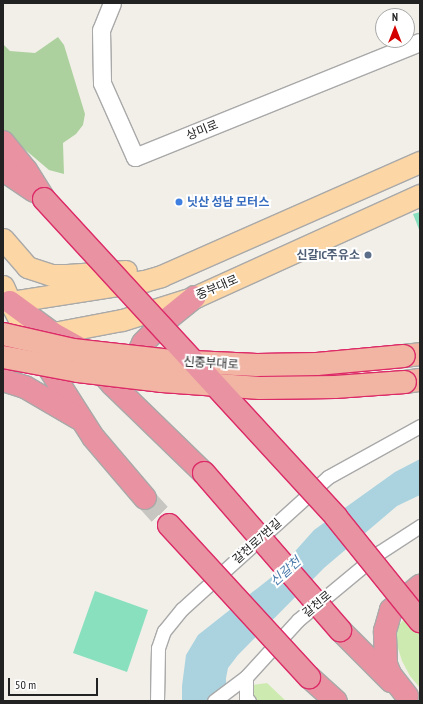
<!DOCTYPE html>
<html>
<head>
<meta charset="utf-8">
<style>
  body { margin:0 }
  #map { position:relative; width:423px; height:704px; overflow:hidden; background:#f2efe9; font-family:"PT Sans Narrow","Noto Sans KR",sans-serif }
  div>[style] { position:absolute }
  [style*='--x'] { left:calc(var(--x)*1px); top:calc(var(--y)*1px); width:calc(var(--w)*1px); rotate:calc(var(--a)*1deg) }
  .grass>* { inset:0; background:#cdebb0 }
  .forest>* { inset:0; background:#add19e }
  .pitch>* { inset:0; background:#88e0be }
  .water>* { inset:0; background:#aad3df }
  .motorway-tunnel>* { height:22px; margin-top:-11px; transform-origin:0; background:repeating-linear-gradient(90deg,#c8c6c1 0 22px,transparent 0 33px) }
  .roads { filter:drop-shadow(1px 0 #a9a9a9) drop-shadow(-1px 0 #a9a9a9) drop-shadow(0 1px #a9a9a9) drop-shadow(0 -1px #a9a9a9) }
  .minor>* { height:13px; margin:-6.5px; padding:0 6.5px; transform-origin:6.5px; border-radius:6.5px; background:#fff }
  .tertiary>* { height:17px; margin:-8.5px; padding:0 8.5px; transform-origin:8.5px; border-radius:8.5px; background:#fff }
  .primary>* { height:21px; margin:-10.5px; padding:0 10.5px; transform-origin:10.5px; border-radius:10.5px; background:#fcd6a4 }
  .trunk>* { height:22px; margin:-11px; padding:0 11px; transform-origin:11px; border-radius:11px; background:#f2b4a3 }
  .motorway>* { height:22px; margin:-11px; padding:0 11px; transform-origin:11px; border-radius:11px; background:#e892a2 }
  .bridges { filter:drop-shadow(1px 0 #dc2a67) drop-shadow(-1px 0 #dc2a67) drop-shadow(0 1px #dc2a67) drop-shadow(0 -1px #dc2a67) }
  .trunk-bridge>* { height:22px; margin:-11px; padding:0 11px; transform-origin:11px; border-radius:11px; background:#f2b4a3 }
  .motorway-bridge>* { height:22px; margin:-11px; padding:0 11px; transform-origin:11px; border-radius:11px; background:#e892a2 }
  .dots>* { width:11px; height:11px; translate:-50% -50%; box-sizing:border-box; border:2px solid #fff; border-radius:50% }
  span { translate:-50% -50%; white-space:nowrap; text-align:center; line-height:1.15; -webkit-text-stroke:4px #fff; paint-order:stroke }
  .street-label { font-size:12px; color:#222 }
  .shop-label { font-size:12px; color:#366cbe; font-weight:700 }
  .left { translate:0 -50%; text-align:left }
  .service-label { font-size:12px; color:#4e5e75; font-weight:700 }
  .right { translate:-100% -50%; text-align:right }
  .water-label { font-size:13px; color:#4a7aab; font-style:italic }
  .frame { position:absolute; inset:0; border:4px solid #222; pointer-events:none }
  .north { position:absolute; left:375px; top:8px; width:40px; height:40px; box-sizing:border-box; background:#fff; border:1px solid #a7a7a7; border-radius:50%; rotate:0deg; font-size:11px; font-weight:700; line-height:16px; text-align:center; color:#222 }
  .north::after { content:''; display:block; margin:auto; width:14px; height:18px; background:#d40000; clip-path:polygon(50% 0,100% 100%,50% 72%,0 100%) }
  .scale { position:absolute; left:8px; top:678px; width:90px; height:18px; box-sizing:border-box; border:2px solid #222; border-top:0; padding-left:5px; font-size:12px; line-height:14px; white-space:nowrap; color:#222; -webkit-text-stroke:3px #fff; paint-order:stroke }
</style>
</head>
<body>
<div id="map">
  <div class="grass">
    <div style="clip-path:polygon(420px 605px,420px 688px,410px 676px,402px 661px,397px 645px,397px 634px,399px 625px,405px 618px)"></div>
    <div style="clip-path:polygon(267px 683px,286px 701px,251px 701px,249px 699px,253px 685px)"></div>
  </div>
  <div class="forest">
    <div style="clip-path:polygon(58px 37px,64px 45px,85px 114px,83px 125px,76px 134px,63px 143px,64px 174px,49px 170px,9px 136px,3px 129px,3px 44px,10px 51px,35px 53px)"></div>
  </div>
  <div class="pitch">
    <div style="clip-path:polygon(420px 212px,420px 232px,413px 214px)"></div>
    <div style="clip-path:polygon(95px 591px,148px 610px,127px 672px,73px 653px)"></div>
  </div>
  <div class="water">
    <div style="clip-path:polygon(420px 459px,420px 495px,397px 506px,324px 568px,238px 655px,228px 668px,226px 678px,226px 701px,182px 701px,182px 686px,186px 655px,198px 635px,273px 576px,314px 530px,395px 472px)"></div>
  </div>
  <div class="motorway-tunnel">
    <div style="--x:145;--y:498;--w:36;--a:48"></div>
  </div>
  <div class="roads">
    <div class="minor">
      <div style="--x:246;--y:677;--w:21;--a:90"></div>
      <div style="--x:246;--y:698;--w:4;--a:45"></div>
      <div style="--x:157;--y:701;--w:53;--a:-88.9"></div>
      <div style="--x:158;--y:648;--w:18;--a:-71"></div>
      <div style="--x:164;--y:631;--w:28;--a:-51"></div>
      <div style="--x:182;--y:609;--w:197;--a:-42.1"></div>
      <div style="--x:328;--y:477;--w:105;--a:-29"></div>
      <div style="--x:214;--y:701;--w:40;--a:-37"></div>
      <div style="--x:246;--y:677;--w:77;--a:-47.6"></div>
      <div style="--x:298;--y:620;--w:107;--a:-39.7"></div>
      <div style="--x:380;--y:552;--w:48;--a:-33"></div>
    </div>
    <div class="tertiary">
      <div style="--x:112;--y:3;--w:29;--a:112"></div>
      <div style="--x:101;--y:30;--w:53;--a:88.9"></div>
      <div style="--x:102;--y:83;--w:81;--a:66"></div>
      <div style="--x:135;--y:157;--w:307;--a:-22"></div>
    </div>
    <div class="primary">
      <div style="--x:3;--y:239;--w:37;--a:49"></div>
      <div style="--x:27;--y:267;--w:25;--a:18"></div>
      <div style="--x:51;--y:275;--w:16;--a:0"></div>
      <div style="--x:67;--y:275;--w:59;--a:-3.9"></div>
      <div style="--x:3;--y:286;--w:17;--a:66"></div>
      <div style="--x:10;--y:302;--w:41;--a:62.2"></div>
      <div style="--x:3;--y:302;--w:7;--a:0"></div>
      <div style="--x:10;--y:302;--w:136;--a:-8.9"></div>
      <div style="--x:144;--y:281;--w:18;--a:-16"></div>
      <div style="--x:161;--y:276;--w:283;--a:-23.8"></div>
      <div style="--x:43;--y:335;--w:80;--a:-10.8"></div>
      <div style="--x:122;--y:320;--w:77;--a:-17.5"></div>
      <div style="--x:195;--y:297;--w:247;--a:-24.4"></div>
    </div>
    <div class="trunk">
      <div style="--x:404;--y:356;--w:16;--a:-7"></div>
      <div style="--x:405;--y:382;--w:15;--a:-8"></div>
    </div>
    <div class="motorway">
      <div style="--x:3;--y:142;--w:36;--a:51"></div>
      <div style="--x:26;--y:170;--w:34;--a:58"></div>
      <div style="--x:3;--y:170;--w:37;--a:34"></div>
      <div style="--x:10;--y:302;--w:52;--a:36.4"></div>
      <div style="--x:52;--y:333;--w:33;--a:29"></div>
      <div style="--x:81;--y:349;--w:47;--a:48.5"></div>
      <div style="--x:112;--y:384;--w:128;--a:44.1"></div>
      <div style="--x:40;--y:354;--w:98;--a:57.4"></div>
      <div style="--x:93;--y:437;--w:80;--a:49.6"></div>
      <div style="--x:132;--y:375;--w:12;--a:-85"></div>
      <div style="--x:133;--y:363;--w:22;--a:-63"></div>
      <div style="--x:143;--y:343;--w:31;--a:-45"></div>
      <div style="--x:165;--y:321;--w:38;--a:-39"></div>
      <div style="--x:3;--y:380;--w:23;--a:18"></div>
      <div style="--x:25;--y:387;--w:61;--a:30.3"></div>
      <div style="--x:340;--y:630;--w:72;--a:45"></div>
      <div style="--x:309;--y:677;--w:36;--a:42"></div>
      <div style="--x:407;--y:696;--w:28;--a:-128"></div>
      <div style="--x:390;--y:674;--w:11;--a:-112"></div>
      <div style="--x:386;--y:664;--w:33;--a:-92"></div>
      <div style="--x:385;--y:631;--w:22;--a:-74"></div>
      <div style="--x:391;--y:610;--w:38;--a:-40"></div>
    </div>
  </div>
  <div class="bridges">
    <div class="trunk-bridge">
      <div style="--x:3;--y:334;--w:72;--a:12.9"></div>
      <div style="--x:73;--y:350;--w:99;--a:6.4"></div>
      <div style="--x:171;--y:361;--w:86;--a:2.7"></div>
      <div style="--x:257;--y:365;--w:60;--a:-1"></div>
      <div style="--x:317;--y:364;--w:87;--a:-5.3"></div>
      <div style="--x:3;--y:357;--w:76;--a:10.6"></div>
      <div style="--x:78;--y:371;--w:85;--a:6.8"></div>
      <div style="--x:162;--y:381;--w:98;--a:4.1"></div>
      <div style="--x:260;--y:388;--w:75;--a:-0.8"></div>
      <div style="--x:335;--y:387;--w:70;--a:-4.1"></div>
    </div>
    <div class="motorway-bridge">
      <div style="--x:44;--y:199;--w:432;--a:47.4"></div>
      <div style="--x:336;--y:517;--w:134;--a:51.1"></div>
      <div style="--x:204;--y:473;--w:208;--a:49.1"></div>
      <div style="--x:169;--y:525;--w:207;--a:47.4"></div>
    </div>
  </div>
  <div class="dots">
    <div style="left:179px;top:202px;background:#3f7fe0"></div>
    <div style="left:368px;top:255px;background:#5c6f8a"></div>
  </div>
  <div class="street-label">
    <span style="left:202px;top:130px;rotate:-22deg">상미로</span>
    <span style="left:217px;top:287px;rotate:-23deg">중부대로</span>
    <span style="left:211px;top:363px;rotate:3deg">신중부대로</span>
    <span style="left:257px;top:541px;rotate:-42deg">갈천로7번길</span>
    <span style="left:317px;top:604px;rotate:-40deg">갈천로</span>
  </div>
  <div class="shop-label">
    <span class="left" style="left:187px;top:202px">닛산 성남 모터스</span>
  </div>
  <div class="service-label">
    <span class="right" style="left:360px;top:255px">신갈IC주유소</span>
  </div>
  <div class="water-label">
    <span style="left:286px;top:572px;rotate:-42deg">신갈천</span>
  </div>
  <div class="frame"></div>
  <div class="north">N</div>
  <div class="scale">50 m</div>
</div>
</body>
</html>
